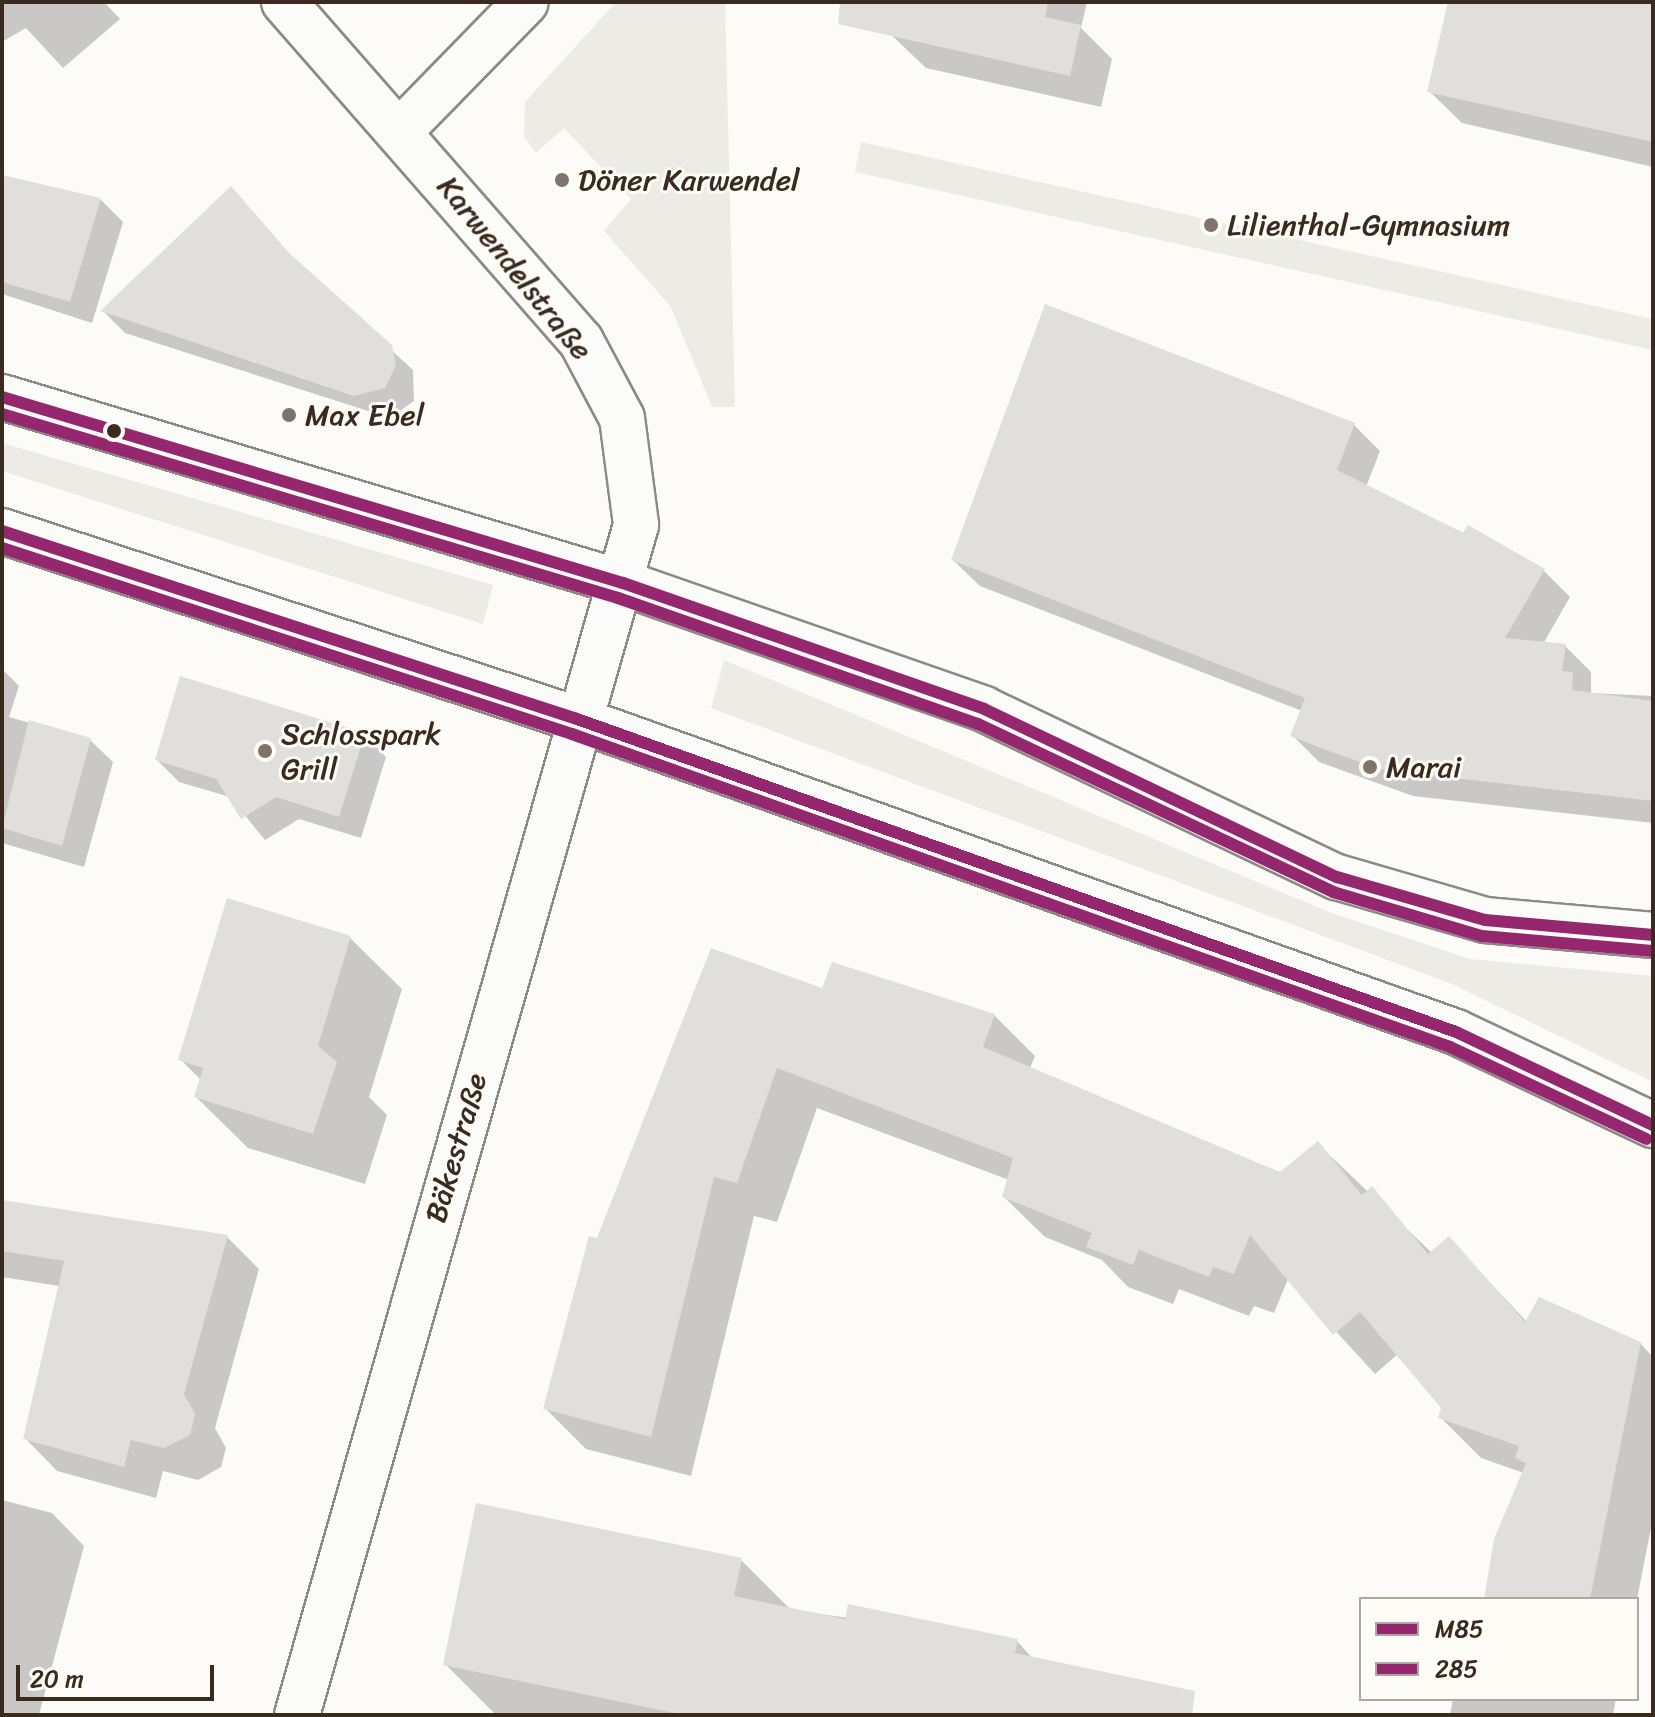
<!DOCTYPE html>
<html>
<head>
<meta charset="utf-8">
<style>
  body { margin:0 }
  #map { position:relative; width:1655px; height:1717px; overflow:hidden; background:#fcfbf8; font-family:Sriracha,sans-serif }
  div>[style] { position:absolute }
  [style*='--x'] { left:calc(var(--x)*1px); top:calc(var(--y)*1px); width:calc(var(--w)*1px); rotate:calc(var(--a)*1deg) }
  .green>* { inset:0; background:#edebe6 }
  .shadow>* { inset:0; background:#0003 }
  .building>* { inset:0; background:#e0dfdc }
  .roads { filter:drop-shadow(2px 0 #8d8985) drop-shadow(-2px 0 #8d8985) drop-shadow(0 2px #8d8985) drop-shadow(0 -2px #8d8985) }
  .street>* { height:44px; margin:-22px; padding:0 22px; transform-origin:22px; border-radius:22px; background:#fbfbf9 }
  .secondary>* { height:44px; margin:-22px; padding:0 22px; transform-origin:22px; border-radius:22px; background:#fbfbf9 }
  .bus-1>* { height:12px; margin:-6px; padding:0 6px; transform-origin:6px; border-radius:6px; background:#95276e }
  .bus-2>* { height:12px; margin:-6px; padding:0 6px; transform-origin:6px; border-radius:6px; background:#95276e }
  .dots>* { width:22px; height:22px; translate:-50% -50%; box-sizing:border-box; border:4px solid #fdfcf7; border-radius:50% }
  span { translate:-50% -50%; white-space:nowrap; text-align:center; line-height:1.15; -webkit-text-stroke:6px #fdfcf7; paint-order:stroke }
  .poi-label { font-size:30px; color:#3b2a1e }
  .left { translate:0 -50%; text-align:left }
  .street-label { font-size:30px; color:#3b2a1e }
  .frame { position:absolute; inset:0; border:4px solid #3b2a1e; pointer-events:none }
  .legend { position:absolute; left:1359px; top:1597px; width:280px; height:104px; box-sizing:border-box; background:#fdfcf7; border:2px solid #afa8a0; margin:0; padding:10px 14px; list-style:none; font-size:24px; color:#3b2a1e }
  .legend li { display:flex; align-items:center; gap:16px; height:40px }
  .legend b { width:40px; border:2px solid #afa8a0 }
  .scale { position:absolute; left:16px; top:1665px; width:198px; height:36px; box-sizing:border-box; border:4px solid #3b2a1e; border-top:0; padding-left:10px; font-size:24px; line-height:28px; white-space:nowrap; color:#3b2a1e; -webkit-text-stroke:6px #fdfcf7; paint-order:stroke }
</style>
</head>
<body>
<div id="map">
  <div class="green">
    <div style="clip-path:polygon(616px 2px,725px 2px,735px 407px,712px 407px,671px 307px,604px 231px,631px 199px,564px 128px,536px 153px,524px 137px,525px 102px)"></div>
    <div style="clip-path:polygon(861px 142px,1653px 319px,1653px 350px,855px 172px)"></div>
    <div style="clip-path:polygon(2px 443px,493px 585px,483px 624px,2px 471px)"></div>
    <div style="clip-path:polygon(724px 660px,1334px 914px,1470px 959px,1653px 976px,1653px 1082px,1452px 984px,711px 708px)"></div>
  </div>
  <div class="shadow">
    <div style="clip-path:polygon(2px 2px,104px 2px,120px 19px,63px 68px,26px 28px,2px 42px)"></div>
    <div style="clip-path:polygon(890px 2px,1087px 2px,1081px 28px,1112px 59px,1101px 107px,926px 68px,884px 28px)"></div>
    <div style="clip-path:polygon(1450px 2px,1653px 2px,1653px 167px,1462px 123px,1429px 91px)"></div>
    <div style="clip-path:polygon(2px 177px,100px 199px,123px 222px,92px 323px,2px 294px)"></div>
    <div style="clip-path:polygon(231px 189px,302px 268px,413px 370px,414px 401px,390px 418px,125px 333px,103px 311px)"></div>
    <div style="clip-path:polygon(1353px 424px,1380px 451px,1366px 487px,1544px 571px,1570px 597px,1543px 644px,1565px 646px,1591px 672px,1591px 693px,1653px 696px,1653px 823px,1413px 796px,1319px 762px,1292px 735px,1302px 711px,980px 586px,953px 560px)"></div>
    <div style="clip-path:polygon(2px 669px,19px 686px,9px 717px,90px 740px,113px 762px,84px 867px,2px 843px)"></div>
    <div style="clip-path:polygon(364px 734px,386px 757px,361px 838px,299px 819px,265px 840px,230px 797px,179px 782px,157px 760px)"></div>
    <div style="clip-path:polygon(350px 938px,402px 989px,369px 1097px,387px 1115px,365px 1184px,248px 1148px,196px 1097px,201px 1080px,181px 1060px)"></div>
    <div style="clip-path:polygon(823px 990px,994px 1015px,1035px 1056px,1030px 1068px,1280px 1174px,1318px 1144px,1432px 1253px,1449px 1239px,1527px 1322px,1640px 1343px,1653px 1357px,1653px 1518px,1637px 1599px,1487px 1599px,1524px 1473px,1481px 1458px,1441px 1418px,1443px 1407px,1398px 1354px,1375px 1374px,1288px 1279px,1274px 1313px,1254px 1306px,1249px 1316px,1179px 1289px,1173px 1304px,1128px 1287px,1102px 1260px,1045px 1237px,1004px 1197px,1009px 1180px,817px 1108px,777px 1222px,754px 1216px,691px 1476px,586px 1449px,546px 1409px,598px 1240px)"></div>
    <div style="clip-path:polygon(2px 1202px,227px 1237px,259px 1269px,215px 1428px,226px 1448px,221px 1467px,198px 1480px,163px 1471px,156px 1498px,57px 1471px,25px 1438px,59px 1286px,2px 1277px)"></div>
    <div style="clip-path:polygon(2px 1500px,52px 1513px,84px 1546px,39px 1715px,2px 1715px)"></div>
    <div style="clip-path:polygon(741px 1560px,791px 1610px,1017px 1641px,1083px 1715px,496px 1715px,445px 1664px)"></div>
    <div style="clip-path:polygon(1453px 1699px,1616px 1699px,1613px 1714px,1450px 1715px)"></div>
  </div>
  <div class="building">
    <div style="clip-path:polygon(840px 2px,1048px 2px,1045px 17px,1081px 25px,1070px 76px,838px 24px)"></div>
    <div style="clip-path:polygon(1448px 2px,1653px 2px,1653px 142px,1427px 92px)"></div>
    <div style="clip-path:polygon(2px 175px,101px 198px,70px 302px,2px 282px)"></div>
    <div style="clip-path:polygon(231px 186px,289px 253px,392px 345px,396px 365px,385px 388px,354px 396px,100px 311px)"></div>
    <div style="clip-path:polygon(1045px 304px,1355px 423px,1337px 470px,1463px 533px,1468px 525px,1545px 569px,1505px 638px,1566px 644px,1562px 671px,1573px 672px,1572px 690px,1653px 701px,1653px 801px,1385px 770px,1337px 754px,1290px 736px,1305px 698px,951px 560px)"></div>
    <div style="clip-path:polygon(180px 676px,365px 733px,339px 817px,276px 797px,241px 819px,216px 779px,155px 760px)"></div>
    <div style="clip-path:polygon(29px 720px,91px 738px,62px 846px,2px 828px)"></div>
    <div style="clip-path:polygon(227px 898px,351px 936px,318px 1046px,337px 1062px,313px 1134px,194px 1097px,203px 1068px,178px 1060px)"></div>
    <div style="clip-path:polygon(711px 948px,822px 988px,832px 962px,995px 1014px,983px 1047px,1280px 1172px,1318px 1141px,1362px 1195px,1372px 1186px,1428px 1254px,1449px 1236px,1525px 1322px,1539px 1297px,1641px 1342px,1590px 1599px,1484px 1599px,1494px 1539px,1526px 1463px,1515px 1458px,1519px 1446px,1438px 1418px,1441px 1408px,1360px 1312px,1333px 1335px,1250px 1235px,1234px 1274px,1213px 1267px,1209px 1277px,1139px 1250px,1133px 1265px,1086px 1247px,1092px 1233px,1002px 1197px,1013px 1158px,777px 1068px,737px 1183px,714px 1177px,651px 1437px,543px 1409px,589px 1236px,597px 1238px)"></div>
    <div style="clip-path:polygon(2px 1200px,228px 1235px,184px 1394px,195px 1414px,190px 1435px,164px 1448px,131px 1440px,124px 1467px,23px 1439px,64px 1261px,2px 1251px)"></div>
    <div style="clip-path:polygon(476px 1503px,742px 1558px,734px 1596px,845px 1619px,848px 1604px,1018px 1639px,1015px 1653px,1195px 1691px,1192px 1715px,684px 1715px,443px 1665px)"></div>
  </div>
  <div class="roads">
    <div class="street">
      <div style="--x:284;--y:2;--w:451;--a:48.8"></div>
      <div style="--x:581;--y:341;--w:87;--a:62"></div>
      <div style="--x:622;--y:418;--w:108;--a:82.5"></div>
      <div style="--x:636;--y:525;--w:1237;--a:105.9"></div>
      <div style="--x:402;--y:129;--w:177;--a:-45.7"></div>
    </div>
    <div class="secondary">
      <div style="--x:2;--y:397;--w:648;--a:16.67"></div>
      <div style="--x:623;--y:583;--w:382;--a:19.2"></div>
      <div style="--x:984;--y:709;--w:391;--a:25.5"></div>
      <div style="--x:1337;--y:877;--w:154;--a:16.2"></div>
      <div style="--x:1485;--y:920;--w:169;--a:5.1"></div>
      <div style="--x:2;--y:531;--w:605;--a:18.11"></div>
      <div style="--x:577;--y:719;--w:933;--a:19.6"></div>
      <div style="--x:1456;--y:1032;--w:218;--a:25.3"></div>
    </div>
  </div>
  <div class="bus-1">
    <div style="--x:2;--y:397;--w:648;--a:16.67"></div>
    <div style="--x:623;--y:583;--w:382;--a:19.2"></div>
    <div style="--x:984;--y:709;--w:391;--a:25.5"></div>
    <div style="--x:1337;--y:877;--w:154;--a:16.2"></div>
    <div style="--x:1485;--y:920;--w:169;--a:5.1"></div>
    <div style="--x:2;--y:531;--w:605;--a:18.11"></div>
    <div style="--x:577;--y:719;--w:933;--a:19.6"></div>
    <div style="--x:1456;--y:1032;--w:218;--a:25.3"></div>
  </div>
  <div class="bus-2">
    <div style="--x:2;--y:414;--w:643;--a:16.63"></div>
    <div style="--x:618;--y:598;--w:381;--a:19.3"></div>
    <div style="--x:978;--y:724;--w:393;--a:25.3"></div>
    <div style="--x:1333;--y:892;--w:155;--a:16.5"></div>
    <div style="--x:1482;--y:936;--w:171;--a:5"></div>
    <div style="--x:2;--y:548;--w:600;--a:18.07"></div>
    <div style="--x:572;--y:734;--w:932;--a:19.62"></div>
    <div style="--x:1450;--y:1047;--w:217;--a:25.1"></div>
  </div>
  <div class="dots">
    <div style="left:562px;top:180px;background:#7f736a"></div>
    <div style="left:1211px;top:225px;background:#7f736a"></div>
    <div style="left:289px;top:415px;background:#7f736a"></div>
    <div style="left:114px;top:431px;background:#3b2a1e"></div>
    <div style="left:265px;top:751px;background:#7f736a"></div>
    <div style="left:1370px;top:767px;background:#7f736a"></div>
  </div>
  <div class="poi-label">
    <span class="left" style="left:578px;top:180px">Döner Karwendel</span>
    <span class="left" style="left:1227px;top:225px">Lilienthal-Gymnasium</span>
    <span class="left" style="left:305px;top:415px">Max Ebel</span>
    <span class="left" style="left:281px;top:751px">Schlosspark<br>Grill</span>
    <span class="left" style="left:1386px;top:767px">Marai</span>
  </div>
  <div class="street-label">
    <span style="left:515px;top:268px;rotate:51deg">Karwendelstraße</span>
    <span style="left:456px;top:1148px;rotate:-74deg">Bäkestraße</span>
  </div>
  <div class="frame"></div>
  <ul class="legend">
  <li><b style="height:10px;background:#95276e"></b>M85</li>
  <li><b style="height:10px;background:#95276e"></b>285</li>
  </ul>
  <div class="scale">20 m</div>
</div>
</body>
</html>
